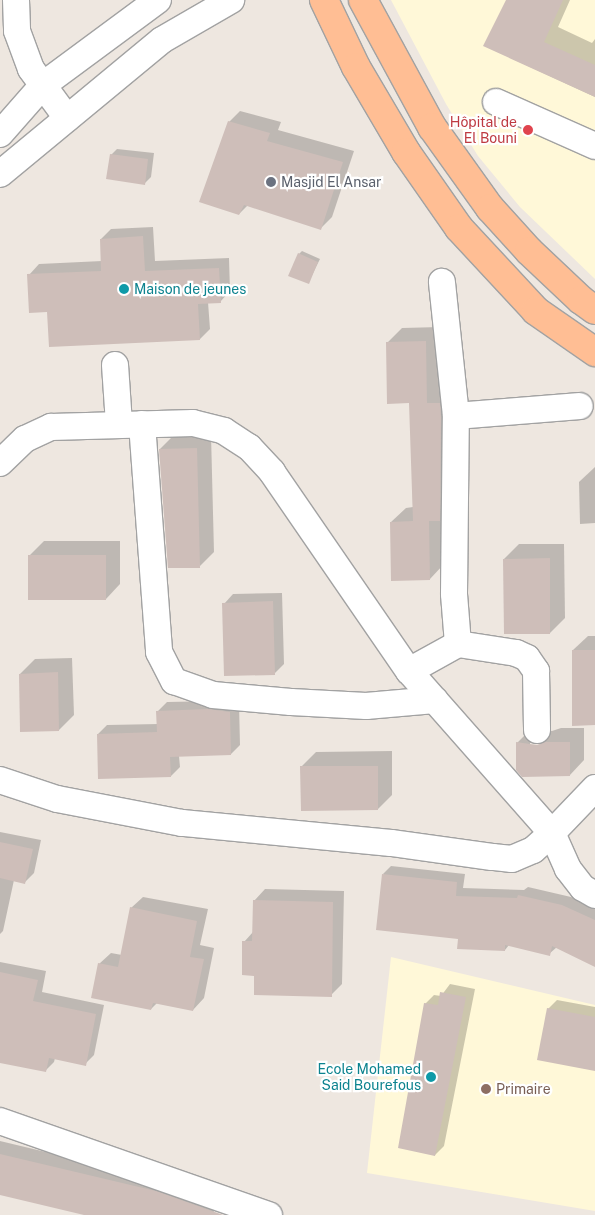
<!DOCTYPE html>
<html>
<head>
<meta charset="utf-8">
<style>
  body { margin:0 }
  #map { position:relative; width:595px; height:1215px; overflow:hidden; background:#eee7e0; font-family:"Public Sans",sans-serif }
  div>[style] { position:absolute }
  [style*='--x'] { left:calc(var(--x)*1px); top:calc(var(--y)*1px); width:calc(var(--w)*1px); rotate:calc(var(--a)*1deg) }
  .education>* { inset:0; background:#fff8d8 }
  .shadow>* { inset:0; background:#0003 }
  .building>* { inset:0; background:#cebeb9 }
  .roads { filter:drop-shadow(1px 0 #a2a2a2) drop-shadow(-1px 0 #a2a2a2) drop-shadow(0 1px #a2a2a2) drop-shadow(0 -1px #a2a2a2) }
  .minor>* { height:26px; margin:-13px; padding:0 13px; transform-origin:13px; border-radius:13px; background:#fff }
  .major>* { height:28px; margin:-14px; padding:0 14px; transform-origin:14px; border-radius:14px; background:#ffbe94 }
  .dots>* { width:14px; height:14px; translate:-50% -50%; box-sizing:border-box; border:2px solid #fff; border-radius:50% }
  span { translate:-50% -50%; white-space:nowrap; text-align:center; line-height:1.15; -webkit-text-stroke:4.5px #fff; paint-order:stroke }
  .health-label { font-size:14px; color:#be3a42 }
  .right { translate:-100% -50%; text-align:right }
  .worship-label { font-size:14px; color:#5b616d }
  .left { translate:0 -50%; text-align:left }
  .culture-label { font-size:14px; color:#0d838f }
  .education-label { font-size:14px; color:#785e54 }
</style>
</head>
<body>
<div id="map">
  <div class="education">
    <div style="clip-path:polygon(391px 0,595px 0,595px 279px,520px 207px,478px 156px,446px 104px)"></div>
    <div style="clip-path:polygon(391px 957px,595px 1005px,595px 1211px,367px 1173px)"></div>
  </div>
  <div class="shadow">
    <div style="clip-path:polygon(507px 0,570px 0,558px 27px,592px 43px,595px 39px,595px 97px,485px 46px)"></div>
    <div style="clip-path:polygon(240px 111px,281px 122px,278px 130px,354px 151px,332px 217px,321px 228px,248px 205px,239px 214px,229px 122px)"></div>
    <div style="clip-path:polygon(117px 149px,154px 153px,151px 177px,145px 183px,111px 155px)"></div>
    <div style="clip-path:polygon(153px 227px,155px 261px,229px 258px,230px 291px,220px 302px,208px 302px,210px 329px,200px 339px,48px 310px,29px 275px,39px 264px,102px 261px,101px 239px,111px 229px)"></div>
    <div style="clip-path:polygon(302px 251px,320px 259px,308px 283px,299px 254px)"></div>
    <div style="clip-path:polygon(440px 327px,454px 388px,444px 564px,430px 579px,391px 522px,406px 508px,413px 507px,411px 402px,387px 343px,402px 328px)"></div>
    <div style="clip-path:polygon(175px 434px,211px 434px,214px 552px,200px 566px,160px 449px)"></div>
    <div style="clip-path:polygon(595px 467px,595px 523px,580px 524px,579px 482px)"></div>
    <div style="clip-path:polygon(44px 541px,120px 541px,120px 584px,106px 599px,29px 556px)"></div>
    <div style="clip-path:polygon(519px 544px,564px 544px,565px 618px,550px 633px,504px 559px)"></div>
    <div style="clip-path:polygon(282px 593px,284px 664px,275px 673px,224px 604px,233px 594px)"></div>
    <div style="clip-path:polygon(588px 636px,595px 636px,595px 724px,573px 650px)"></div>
    <div style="clip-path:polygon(72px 658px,74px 715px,59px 730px,20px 674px,35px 659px)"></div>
    <div style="clip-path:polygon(218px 701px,239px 703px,240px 745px,231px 754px,179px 756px,180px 767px,171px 776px,98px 734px,107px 725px,158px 724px,158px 711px,167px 702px)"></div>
    <div style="clip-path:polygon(evenodd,532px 728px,552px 731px,561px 728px,584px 728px,584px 760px,570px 775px,517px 743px,532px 728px,530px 743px,543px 744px,543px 747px,530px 745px,530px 743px)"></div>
    <div style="clip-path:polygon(392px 751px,392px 795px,378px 809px,302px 766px,316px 752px)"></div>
    <div style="clip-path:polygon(0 832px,41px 840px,34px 873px,25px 882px,14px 880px,3px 931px,0 934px)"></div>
    <div style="clip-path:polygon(391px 866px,465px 874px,463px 888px,524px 890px,528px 887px,571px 897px,595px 908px,595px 965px,557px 947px,549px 954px,509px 945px,505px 950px,459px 938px,383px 874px)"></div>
    <div style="clip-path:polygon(265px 889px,344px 891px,342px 984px,331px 995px,244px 942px,253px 932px,254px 901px)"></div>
    <div style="clip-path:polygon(143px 897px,208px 909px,200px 945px,214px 948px,204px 998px,193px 1010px,157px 1003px,151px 1009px,99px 964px,111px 953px,122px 955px,131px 908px)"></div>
    <div style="clip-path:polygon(0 962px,46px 971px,42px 992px,104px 1005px,94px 1055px,85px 1064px,55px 1058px,54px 1062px,45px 1071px,0 1061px)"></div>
    <div style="clip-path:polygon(450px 984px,475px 989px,444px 1146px,435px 1155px,425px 1004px,434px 995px,441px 996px)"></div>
    <div style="clip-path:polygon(557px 1000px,595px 1007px,595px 1069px,548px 1009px)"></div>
    <div style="clip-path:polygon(0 1141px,167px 1181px,217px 1199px,213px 1215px,90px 1215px,0 1194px)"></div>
  </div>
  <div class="building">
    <div style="clip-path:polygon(506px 0,563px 0,544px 42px,595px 65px,595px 97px,483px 46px)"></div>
    <div style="clip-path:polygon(228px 121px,270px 133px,267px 141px,343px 162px,321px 230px,244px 205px,239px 215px,199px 202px)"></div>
    <div style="clip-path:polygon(110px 154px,148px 159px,145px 185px,106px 179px)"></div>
    <div style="clip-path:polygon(143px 236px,145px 271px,219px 268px,221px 303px,198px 304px,200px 340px,49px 347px,47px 312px,29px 313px,27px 274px,101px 271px,100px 239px)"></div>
    <div style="clip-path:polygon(298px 253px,318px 262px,309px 284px,288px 276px)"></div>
    <div style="clip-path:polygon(426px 341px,427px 403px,440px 403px,441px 417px,440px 521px,429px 521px,430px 580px,391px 581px,390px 522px,413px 521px,409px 403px,387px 404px,386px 342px)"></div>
    <div style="clip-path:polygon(197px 448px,200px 568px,168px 568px,159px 449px)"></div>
    <div style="clip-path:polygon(28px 555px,106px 555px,106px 600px,28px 600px)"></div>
    <div style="clip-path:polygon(550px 558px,550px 634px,504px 634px,503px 559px)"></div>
    <div style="clip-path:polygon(273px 601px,275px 675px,224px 676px,222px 603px)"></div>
    <div style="clip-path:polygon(572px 650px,595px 650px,595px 725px,572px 726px)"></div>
    <div style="clip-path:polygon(58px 672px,59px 731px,20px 732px,19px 674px)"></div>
    <div style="clip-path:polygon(208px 709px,230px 712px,231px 755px,170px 757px,171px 777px,98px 779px,97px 734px,157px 732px,156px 711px)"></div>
    <div style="clip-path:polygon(516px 742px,537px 745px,545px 742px,570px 742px,570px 776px,522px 777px,516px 770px)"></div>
    <div style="clip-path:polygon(300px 766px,378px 766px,378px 810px,301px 811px)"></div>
    <div style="clip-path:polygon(0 842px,33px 849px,25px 884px,0 878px)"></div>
    <div style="clip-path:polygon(382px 874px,457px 882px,456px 896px,517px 898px,518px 895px,562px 905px,595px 920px,595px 967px,552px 946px,550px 956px,505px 945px,505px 951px,457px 949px,458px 939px,376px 930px)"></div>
    <div style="clip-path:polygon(253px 900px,333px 902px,332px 997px,254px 995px,254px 976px,242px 975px,242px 941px,252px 941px)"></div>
    <div style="clip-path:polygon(130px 907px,197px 921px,190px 957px,204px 959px,193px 1011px,153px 1003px,151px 1010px,91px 998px,98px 963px,118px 967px)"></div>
    <div style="clip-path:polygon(0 972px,38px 980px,33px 1001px,96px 1014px,86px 1066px,49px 1058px,46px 1072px,0 1063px)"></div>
    <div style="clip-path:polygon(440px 992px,466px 997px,435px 1156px,398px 1148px,424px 1003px,438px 1005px)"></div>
    <div style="clip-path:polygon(547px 1008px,595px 1017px,595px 1071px,537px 1060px)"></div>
    <div style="clip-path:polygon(0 1154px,156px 1191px,223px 1215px,84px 1215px,0 1195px)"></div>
  </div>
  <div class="roads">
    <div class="minor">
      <div style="--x:16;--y:0;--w:31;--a:88"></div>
      <div style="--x:17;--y:31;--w:40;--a:69.8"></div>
      <div style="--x:31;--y:69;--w:61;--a:53.7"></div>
      <div style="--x:496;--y:102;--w:108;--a:24"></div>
      <div style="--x:0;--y:134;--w:65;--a:-48.7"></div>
      <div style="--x:43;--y:85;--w:143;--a:-36.5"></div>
      <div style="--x:0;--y:174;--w:210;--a:-39.6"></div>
      <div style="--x:162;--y:40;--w:80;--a:-30.1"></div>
      <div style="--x:115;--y:365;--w:59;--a:86.1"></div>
      <div style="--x:456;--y:416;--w:124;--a:-4.6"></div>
      <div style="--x:142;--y:424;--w:229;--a:85.7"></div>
      <div style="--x:159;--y:652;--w:33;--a:63"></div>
      <div style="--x:174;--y:681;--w:41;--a:19.7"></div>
      <div style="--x:213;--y:695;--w:78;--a:5.1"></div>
      <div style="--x:291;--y:702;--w:75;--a:3.1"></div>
      <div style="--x:366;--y:706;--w:69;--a:-5"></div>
      <div style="--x:0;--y:463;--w:35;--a:-44"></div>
      <div style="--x:25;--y:439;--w:29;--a:-25"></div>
      <div style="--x:51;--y:427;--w:142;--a:-1.6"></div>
      <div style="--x:193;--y:423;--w:32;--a:14"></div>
      <div style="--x:224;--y:431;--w:30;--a:33"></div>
      <div style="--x:249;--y:447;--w:34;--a:47"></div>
      <div style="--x:272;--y:472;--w:242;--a:55.5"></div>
      <div style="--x:409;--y:671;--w:216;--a:48.6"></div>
      <div style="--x:552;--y:833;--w:25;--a:138"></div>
      <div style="--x:533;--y:850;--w:23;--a:157"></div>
      <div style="--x:512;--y:859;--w:20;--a:-174"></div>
      <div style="--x:492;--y:857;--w:102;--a:-172.1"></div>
      <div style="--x:391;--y:843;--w:210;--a:-174.5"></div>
      <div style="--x:182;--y:823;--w:127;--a:-169.1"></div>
      <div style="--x:57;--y:799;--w:60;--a:-161.6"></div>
      <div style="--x:458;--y:644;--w:59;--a:8.8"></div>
      <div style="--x:516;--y:653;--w:12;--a:24"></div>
      <div style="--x:527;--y:658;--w:16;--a:55"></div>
      <div style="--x:536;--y:671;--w:59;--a:89"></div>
      <div style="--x:409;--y:671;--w:56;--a:-28.9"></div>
      <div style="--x:458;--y:644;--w:50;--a:-94.6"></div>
      <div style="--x:454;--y:594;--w:178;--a:-89.4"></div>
      <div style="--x:456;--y:416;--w:135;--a:-96"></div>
      <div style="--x:595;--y:788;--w:62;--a:133.7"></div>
      <div style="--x:552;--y:833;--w:39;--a:66"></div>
      <div style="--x:568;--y:869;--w:24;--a:52"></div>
      <div style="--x:583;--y:888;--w:14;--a:30"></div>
      <div style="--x:0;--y:1121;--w:285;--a:19.3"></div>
    </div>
    <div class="major">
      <div style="--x:324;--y:0;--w:74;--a:64.5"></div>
      <div style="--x:356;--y:67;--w:99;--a:59.5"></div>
      <div style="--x:406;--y:152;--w:93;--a:55.1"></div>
      <div style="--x:459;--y:228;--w:113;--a:47.1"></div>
      <div style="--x:536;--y:311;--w:72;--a:34.8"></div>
      <div style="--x:363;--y:0;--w:145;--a:61.5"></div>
      <div style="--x:432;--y:127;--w:100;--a:54.4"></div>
      <div style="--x:490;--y:208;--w:58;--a:47.8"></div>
      <div style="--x:529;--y:251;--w:71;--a:43.3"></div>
      <div style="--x:581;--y:300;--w:17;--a:36"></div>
    </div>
  </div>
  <div class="dots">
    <div style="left:528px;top:130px;background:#e0444e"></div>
    <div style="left:271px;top:182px;background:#6b7280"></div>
    <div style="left:124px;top:289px;background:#0f9aa8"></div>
    <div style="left:431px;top:1077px;background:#0f9aa8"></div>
    <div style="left:486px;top:1089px;background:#8d6e63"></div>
  </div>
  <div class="health-label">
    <span class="right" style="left:517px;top:130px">Hôpital de<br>El Bouni</span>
  </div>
  <div class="worship-label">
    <span class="left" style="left:281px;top:182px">Masjid El Ansar</span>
  </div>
  <div class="culture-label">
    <span class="left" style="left:134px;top:289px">Maison de jeunes</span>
    <span class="right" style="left:421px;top:1077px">Ecole Mohamed<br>Said Bourefous</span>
  </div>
  <div class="education-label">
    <span class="left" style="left:496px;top:1089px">Primaire</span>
  </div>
</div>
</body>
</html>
